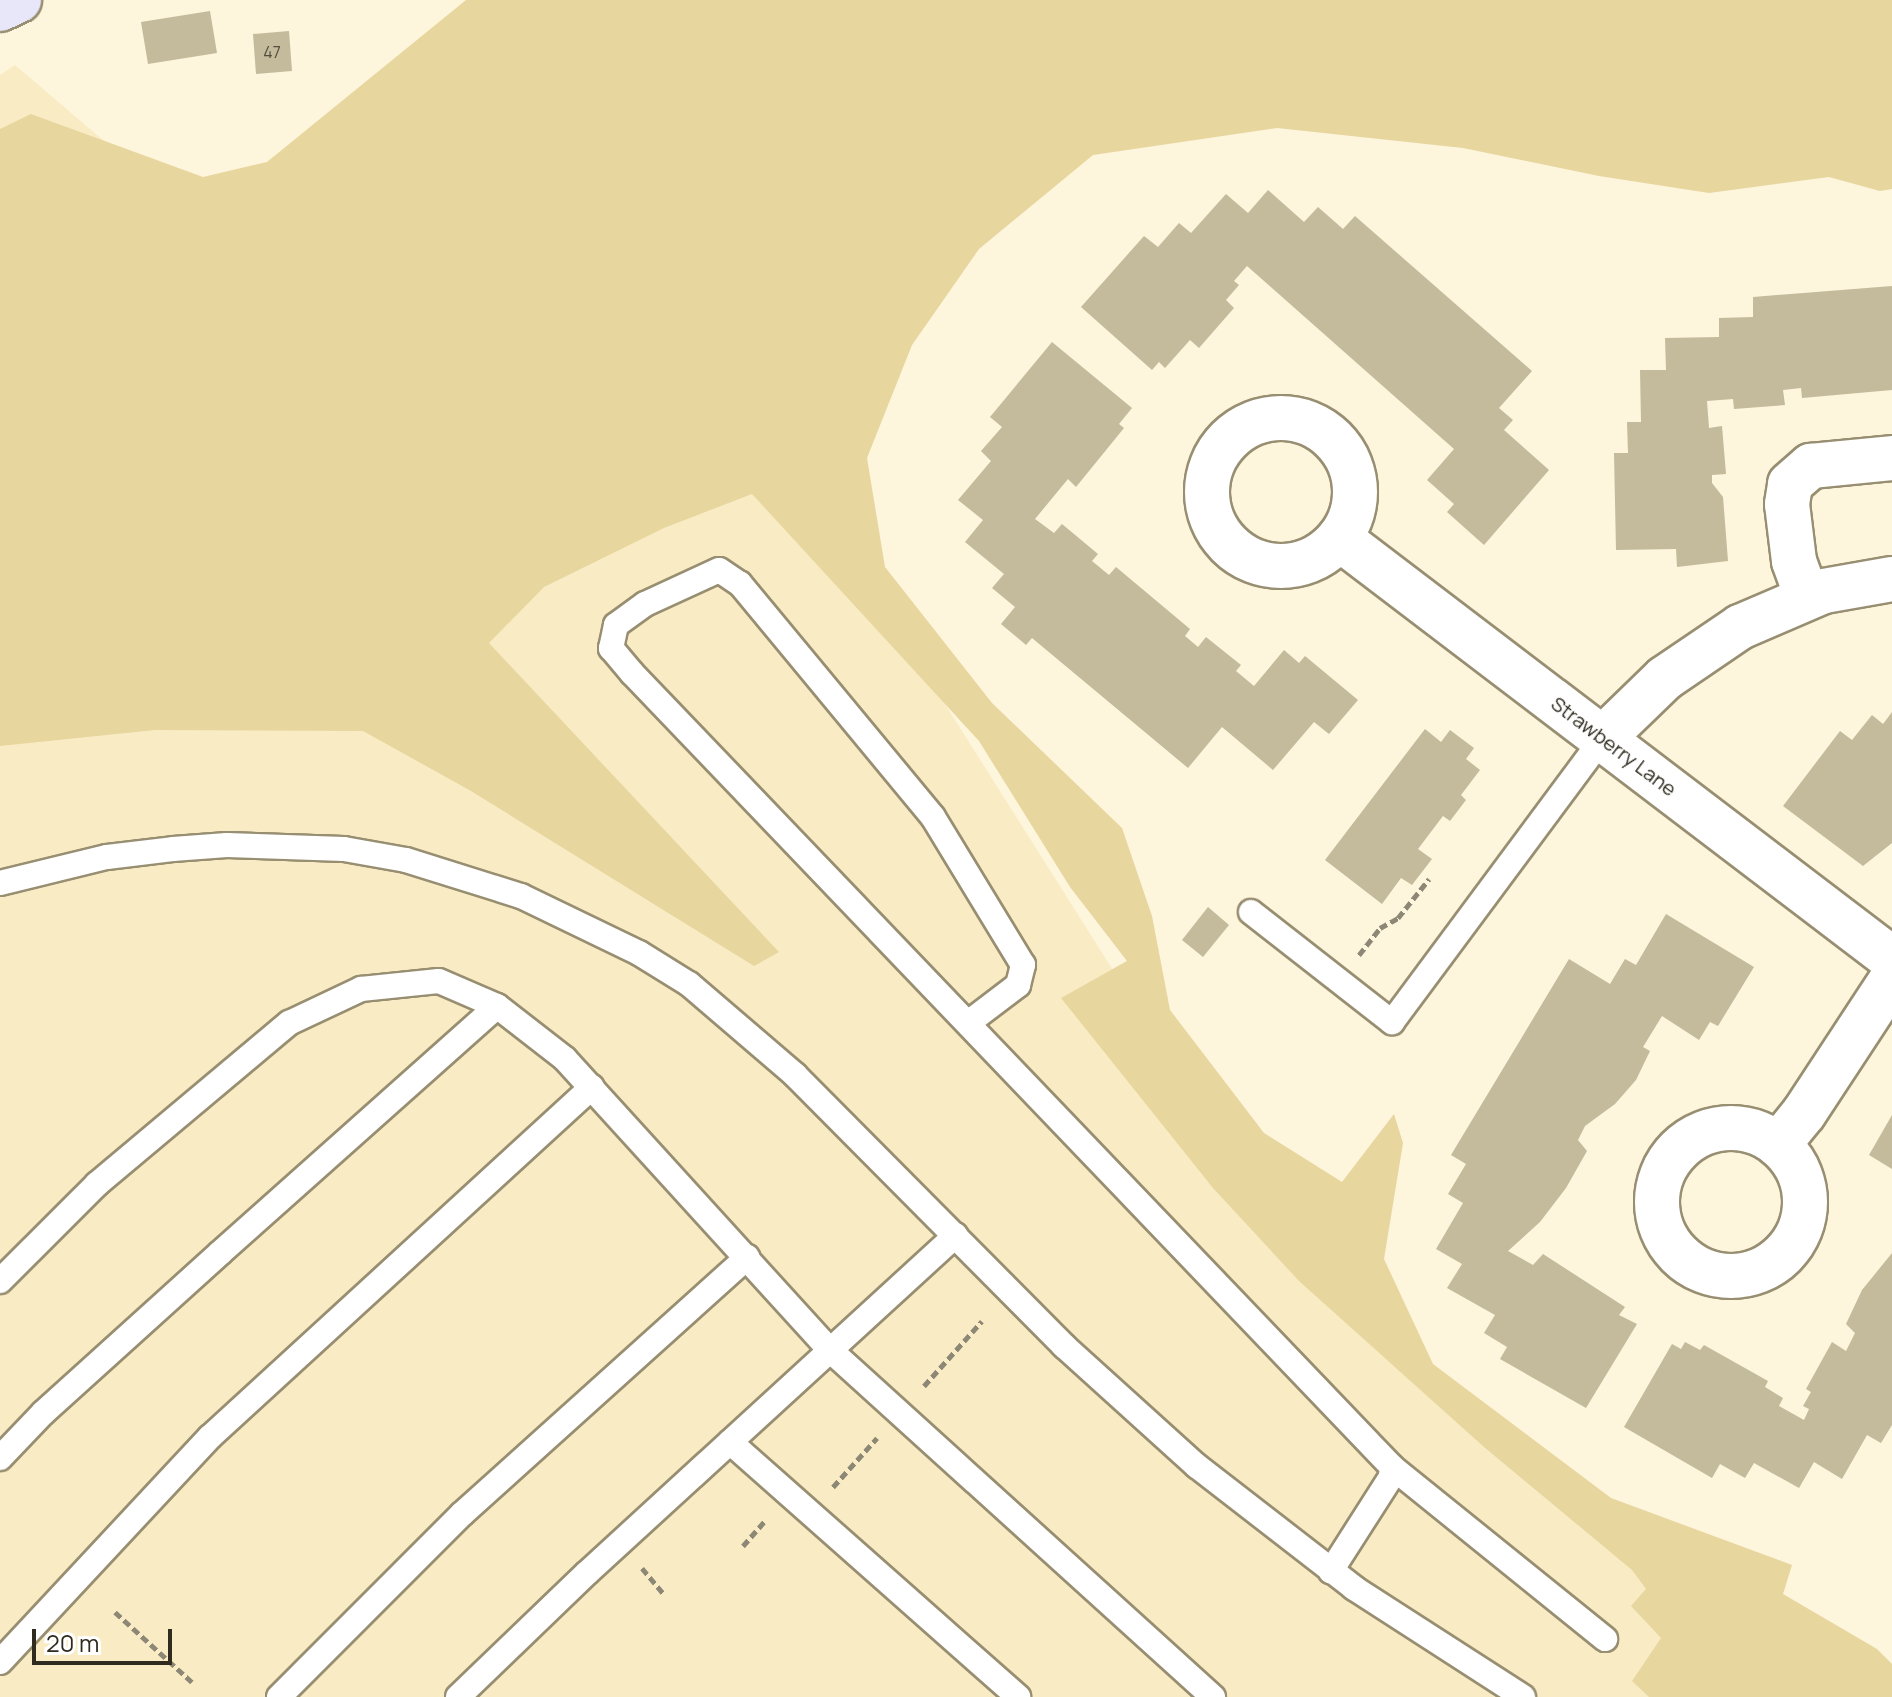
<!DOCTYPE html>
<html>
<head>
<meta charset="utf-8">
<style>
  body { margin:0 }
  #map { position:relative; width:1892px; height:1697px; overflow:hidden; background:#fdf5dc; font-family:Manrope,sans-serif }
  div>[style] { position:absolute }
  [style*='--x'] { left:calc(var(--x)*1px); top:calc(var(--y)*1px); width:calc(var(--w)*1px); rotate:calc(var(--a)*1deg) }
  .built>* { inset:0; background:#f9ecc5 }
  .green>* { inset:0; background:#e8d69f }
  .building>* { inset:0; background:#c4ba9c }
  .path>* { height:5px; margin-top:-2.5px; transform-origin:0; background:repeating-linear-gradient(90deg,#8d8775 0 8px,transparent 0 12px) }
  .roads { filter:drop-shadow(2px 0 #988e71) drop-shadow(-2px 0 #988e71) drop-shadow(0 2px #988e71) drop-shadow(0 -2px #988e71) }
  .lane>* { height:24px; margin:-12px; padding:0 12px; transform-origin:12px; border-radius:12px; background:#fff }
  .street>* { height:44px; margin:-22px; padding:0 22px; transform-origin:22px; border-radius:22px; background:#fff }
  .street>.ring { margin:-22px; padding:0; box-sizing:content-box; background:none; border:44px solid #fff; border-radius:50% }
  .secondary>* { height:44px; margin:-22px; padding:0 22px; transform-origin:22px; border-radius:22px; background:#e8e7fa }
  span { translate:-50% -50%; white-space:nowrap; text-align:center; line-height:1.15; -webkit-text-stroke:8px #fff; paint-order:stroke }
  .number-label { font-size:16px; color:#544f3e }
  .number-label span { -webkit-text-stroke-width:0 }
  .street-label { font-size:20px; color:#2f2b1f }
  .scale { position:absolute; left:32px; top:1629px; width:140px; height:36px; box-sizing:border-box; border:4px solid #2f2b1f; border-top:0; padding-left:10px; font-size:24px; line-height:28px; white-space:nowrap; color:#2f2b1f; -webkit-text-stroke:6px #fff; paint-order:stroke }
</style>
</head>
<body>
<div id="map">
  <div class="built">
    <div style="clip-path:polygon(503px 4px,1313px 1287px,1859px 1697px,0 1697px,0 75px,15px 65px,239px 256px)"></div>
  </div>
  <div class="green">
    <div style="clip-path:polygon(466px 0,1892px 0,1892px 189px,1880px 191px,1829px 177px,1709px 193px,1599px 176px,1463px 148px,1277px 128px,1093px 155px,979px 249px,912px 345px,867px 458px,885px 567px,992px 703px,1122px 828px,1152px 916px,1170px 1010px,1264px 1133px,1342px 1182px,1394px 1114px,1403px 1143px,1384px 1259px,1433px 1364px,1611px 1498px,1792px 1565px,1783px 1594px,1877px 1649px,1892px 1664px,1892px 1697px,1649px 1697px,1632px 1681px,1661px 1638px,1631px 1606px,1646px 1589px,1632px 1570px,1484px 1447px,1299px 1281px,1213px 1188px,1061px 998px,1127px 961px,1070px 887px,979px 741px,752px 494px,664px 528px,544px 587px,489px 643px,779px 952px,754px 966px,471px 791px,363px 731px,155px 730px,0 746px,0 129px,31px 114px,203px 177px,267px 162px)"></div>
  </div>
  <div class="building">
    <div style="clip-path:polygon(210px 11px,217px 53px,148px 64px,141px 22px)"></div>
    <div style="clip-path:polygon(289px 31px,292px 71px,256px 74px,253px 34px)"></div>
    <div style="clip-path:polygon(1268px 190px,1304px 222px,1318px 207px,1343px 229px,1355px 216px,1532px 371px,1499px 408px,1513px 420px,1504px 430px,1549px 470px,1484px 545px,1447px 512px,1454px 504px,1427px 480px,1454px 449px,1247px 266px,1234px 281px,1239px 285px,1226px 300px,1234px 308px,1199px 348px,1190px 340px,1165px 368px,1159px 362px,1152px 370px,1081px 307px,1144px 236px,1158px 247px,1179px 223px,1191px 233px,1226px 194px,1248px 213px)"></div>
    <div style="clip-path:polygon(1892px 286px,1892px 390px,1802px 398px,1801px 388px,1783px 390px,1785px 405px,1734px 409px,1733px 399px,1707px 401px,1709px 428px,1722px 426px,1726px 474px,1712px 475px,1712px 483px,1723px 497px,1728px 561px,1677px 567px,1676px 549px,1616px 550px,1614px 453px,1628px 453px,1627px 422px,1641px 422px,1640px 370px,1666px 370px,1665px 338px,1719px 337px,1719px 318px,1753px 317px,1753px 297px)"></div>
    <div style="clip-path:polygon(1052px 342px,1132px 408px,1119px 424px,1124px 428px,1076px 487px,1068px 479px,1035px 519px,1054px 533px,1062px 524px,1098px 554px,1092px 561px,1109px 575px,1116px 567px,1190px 629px,1185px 636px,1198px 647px,1206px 637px,1241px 665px,1236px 671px,1254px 686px,1284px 650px,1299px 663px,1305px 656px,1358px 700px,1329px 734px,1314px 722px,1273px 770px,1222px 727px,1188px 768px,1032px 638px,1026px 645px,1001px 624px,1015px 607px,992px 588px,1004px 574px,965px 542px,983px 520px,958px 500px,991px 461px,981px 451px,1002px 427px,990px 417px)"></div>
    <div style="clip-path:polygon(1892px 712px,1892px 843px,1863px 866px,1783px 806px,1840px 731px,1852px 740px,1872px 715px,1883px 724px)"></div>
    <div style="clip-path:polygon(1425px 729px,1441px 742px,1450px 730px,1474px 748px,1466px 759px,1480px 770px,1461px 795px,1466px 800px,1450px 821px,1443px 816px,1418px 849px,1432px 859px,1412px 885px,1401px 878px,1382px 904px,1325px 860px)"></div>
    <div style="clip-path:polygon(1208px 907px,1229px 925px,1203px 957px,1182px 940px)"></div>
    <div style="clip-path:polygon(1666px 914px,1754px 967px,1718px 1026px,1710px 1022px,1699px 1040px,1662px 1016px,1643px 1047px,1650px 1051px,1636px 1080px,1615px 1104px,1585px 1126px,1578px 1140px,1587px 1151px,1566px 1188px,1540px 1222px,1508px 1251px,1533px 1265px,1543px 1254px,1625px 1307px,1619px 1315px,1637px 1324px,1586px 1408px,1500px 1359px,1507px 1347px,1484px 1333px,1495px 1315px,1447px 1288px,1462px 1264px,1436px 1249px,1463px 1203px,1448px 1194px,1466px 1164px,1451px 1155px,1569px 959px,1610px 984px,1625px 959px,1636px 965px)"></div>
    <div style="clip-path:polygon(1892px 1115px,1892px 1169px,1869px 1155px)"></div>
    <div style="clip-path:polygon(1892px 1253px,1892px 1425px,1881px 1443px,1867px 1435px,1842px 1479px,1814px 1462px,1799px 1488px,1754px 1463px,1745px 1478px,1720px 1464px,1712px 1478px,1624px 1427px,1672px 1344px,1681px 1349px,1685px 1342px,1700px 1350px,1704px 1345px,1768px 1381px,1765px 1387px,1783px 1398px,1779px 1406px,1804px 1420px,1809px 1409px,1803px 1406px,1811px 1392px,1806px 1389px,1832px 1342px,1846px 1351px,1855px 1333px,1846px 1324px,1862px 1290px)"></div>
  </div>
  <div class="path">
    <div style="--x:1359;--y:955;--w:34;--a:-52"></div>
    <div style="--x:1380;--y:928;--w:21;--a:-29"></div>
    <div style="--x:1398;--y:918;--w:50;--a:-51.5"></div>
    <div style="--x:924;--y:1386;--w:87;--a:-48.3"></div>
    <div style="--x:833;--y:1487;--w:66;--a:-48.1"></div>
    <div style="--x:743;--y:1546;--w:33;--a:-49"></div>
    <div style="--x:642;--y:1568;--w:33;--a:50"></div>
    <div style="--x:115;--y:1612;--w:104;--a:42.3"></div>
  </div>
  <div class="roads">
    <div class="lane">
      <div style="--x:0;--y:883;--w:110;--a:-13.7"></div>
      <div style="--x:107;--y:857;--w:66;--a:-6.9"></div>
      <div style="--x:173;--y:849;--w:54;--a:-4.2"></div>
      <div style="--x:227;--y:845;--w:117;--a:2"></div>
      <div style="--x:344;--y:849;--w:63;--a:10.1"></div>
      <div style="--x:406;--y:860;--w:121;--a:17.4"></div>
      <div style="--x:521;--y:896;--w:131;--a:25.8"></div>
      <div style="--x:639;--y:953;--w:59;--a:31.8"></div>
      <div style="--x:689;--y:984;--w:140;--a:40.6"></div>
      <div style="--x:795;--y:1075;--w:382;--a:45.2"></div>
      <div style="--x:1064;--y:1346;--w:179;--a:42.1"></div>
      <div style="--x:1197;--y:1466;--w:199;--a:37.8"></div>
      <div style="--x:1354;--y:1588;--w:201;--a:32.8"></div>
      <div style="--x:1251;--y:912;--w:179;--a:38"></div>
      <div style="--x:1392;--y:1022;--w:354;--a:-53.4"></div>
      <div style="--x:968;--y:1023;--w:63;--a:-37.2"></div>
      <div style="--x:1018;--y:985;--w:21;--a:-76"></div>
      <div style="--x:1023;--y:965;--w:173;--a:-121.3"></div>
      <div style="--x:933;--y:817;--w:303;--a:-129.6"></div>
      <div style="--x:740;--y:584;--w:25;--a:-146"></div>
      <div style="--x:719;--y:570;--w:81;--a:155.3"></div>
      <div style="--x:645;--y:604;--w:36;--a:144"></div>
      <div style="--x:616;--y:625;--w:24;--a:102"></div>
      <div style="--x:611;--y:648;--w:33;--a:50"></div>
      <div style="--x:632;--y:673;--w:1099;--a:46.25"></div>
      <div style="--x:1392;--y:1467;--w:10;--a:96"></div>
      <div style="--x:1391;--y:1477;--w:112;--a:122.6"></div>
      <div style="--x:0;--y:1281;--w:137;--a:-45"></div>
      <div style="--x:97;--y:1184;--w:251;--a:-40"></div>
      <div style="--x:289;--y:1023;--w:80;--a:-25.3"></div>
      <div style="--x:361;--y:989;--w:78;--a:-5.9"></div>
      <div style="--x:439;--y:981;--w:63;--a:23.3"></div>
      <div style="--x:497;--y:1006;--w:86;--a:37.9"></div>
      <div style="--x:565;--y:1059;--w:394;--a:47.7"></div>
      <div style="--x:830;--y:1350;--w:517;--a:42.18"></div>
      <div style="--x:730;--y:1442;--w:385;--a:41.5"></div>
      <div style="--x:0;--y:1458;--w:62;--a:-46.3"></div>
      <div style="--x:43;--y:1413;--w:239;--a:-42.1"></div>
      <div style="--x:220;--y:1253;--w:371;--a:-41.7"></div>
      <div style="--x:1392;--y:1467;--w:274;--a:38.9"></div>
      <div style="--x:0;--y:1662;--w:308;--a:-47"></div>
      <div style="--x:210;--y:1437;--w:518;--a:-42.5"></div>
      <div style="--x:279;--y:1697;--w:259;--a:-45"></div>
      <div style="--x:462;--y:1514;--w:384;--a:-42"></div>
      <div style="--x:458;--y:1697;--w:179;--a:-43.9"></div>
      <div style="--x:587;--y:1573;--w:500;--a:-42.49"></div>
    </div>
    <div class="street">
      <div class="ring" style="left:1207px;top:418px;width:104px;height:104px"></div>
      <div style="--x:1339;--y:538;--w:695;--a:37.28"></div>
      <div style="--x:1807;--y:597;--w:38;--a:-110"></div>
      <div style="--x:1794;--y:561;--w:57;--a:-97"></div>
      <div style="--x:1787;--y:504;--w:20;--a:-81"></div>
      <div style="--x:1790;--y:484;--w:28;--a:-41"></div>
      <div style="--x:1811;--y:466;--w:81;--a:-5.6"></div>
      <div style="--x:1603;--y:738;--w:86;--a:-44.1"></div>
      <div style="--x:1665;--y:678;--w:91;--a:-34.2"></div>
      <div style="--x:1740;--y:627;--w:91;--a:-23.2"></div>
      <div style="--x:1824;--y:591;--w:69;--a:-10"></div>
      <div class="ring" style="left:1657px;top:1128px;width:104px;height:104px"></div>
      <div style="--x:1778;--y:1145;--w:41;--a:-50.9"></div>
      <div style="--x:1804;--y:1113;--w:160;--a:-56.7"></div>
    </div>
    <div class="secondary">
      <div style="--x:0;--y:9;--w:21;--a:-25"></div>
    </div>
  </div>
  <div class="number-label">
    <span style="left:272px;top:52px">47</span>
  </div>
  <div class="street-label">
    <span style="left:1614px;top:746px;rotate:37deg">Strawberry Lane</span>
  </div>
  <div class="scale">20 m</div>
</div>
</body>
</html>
